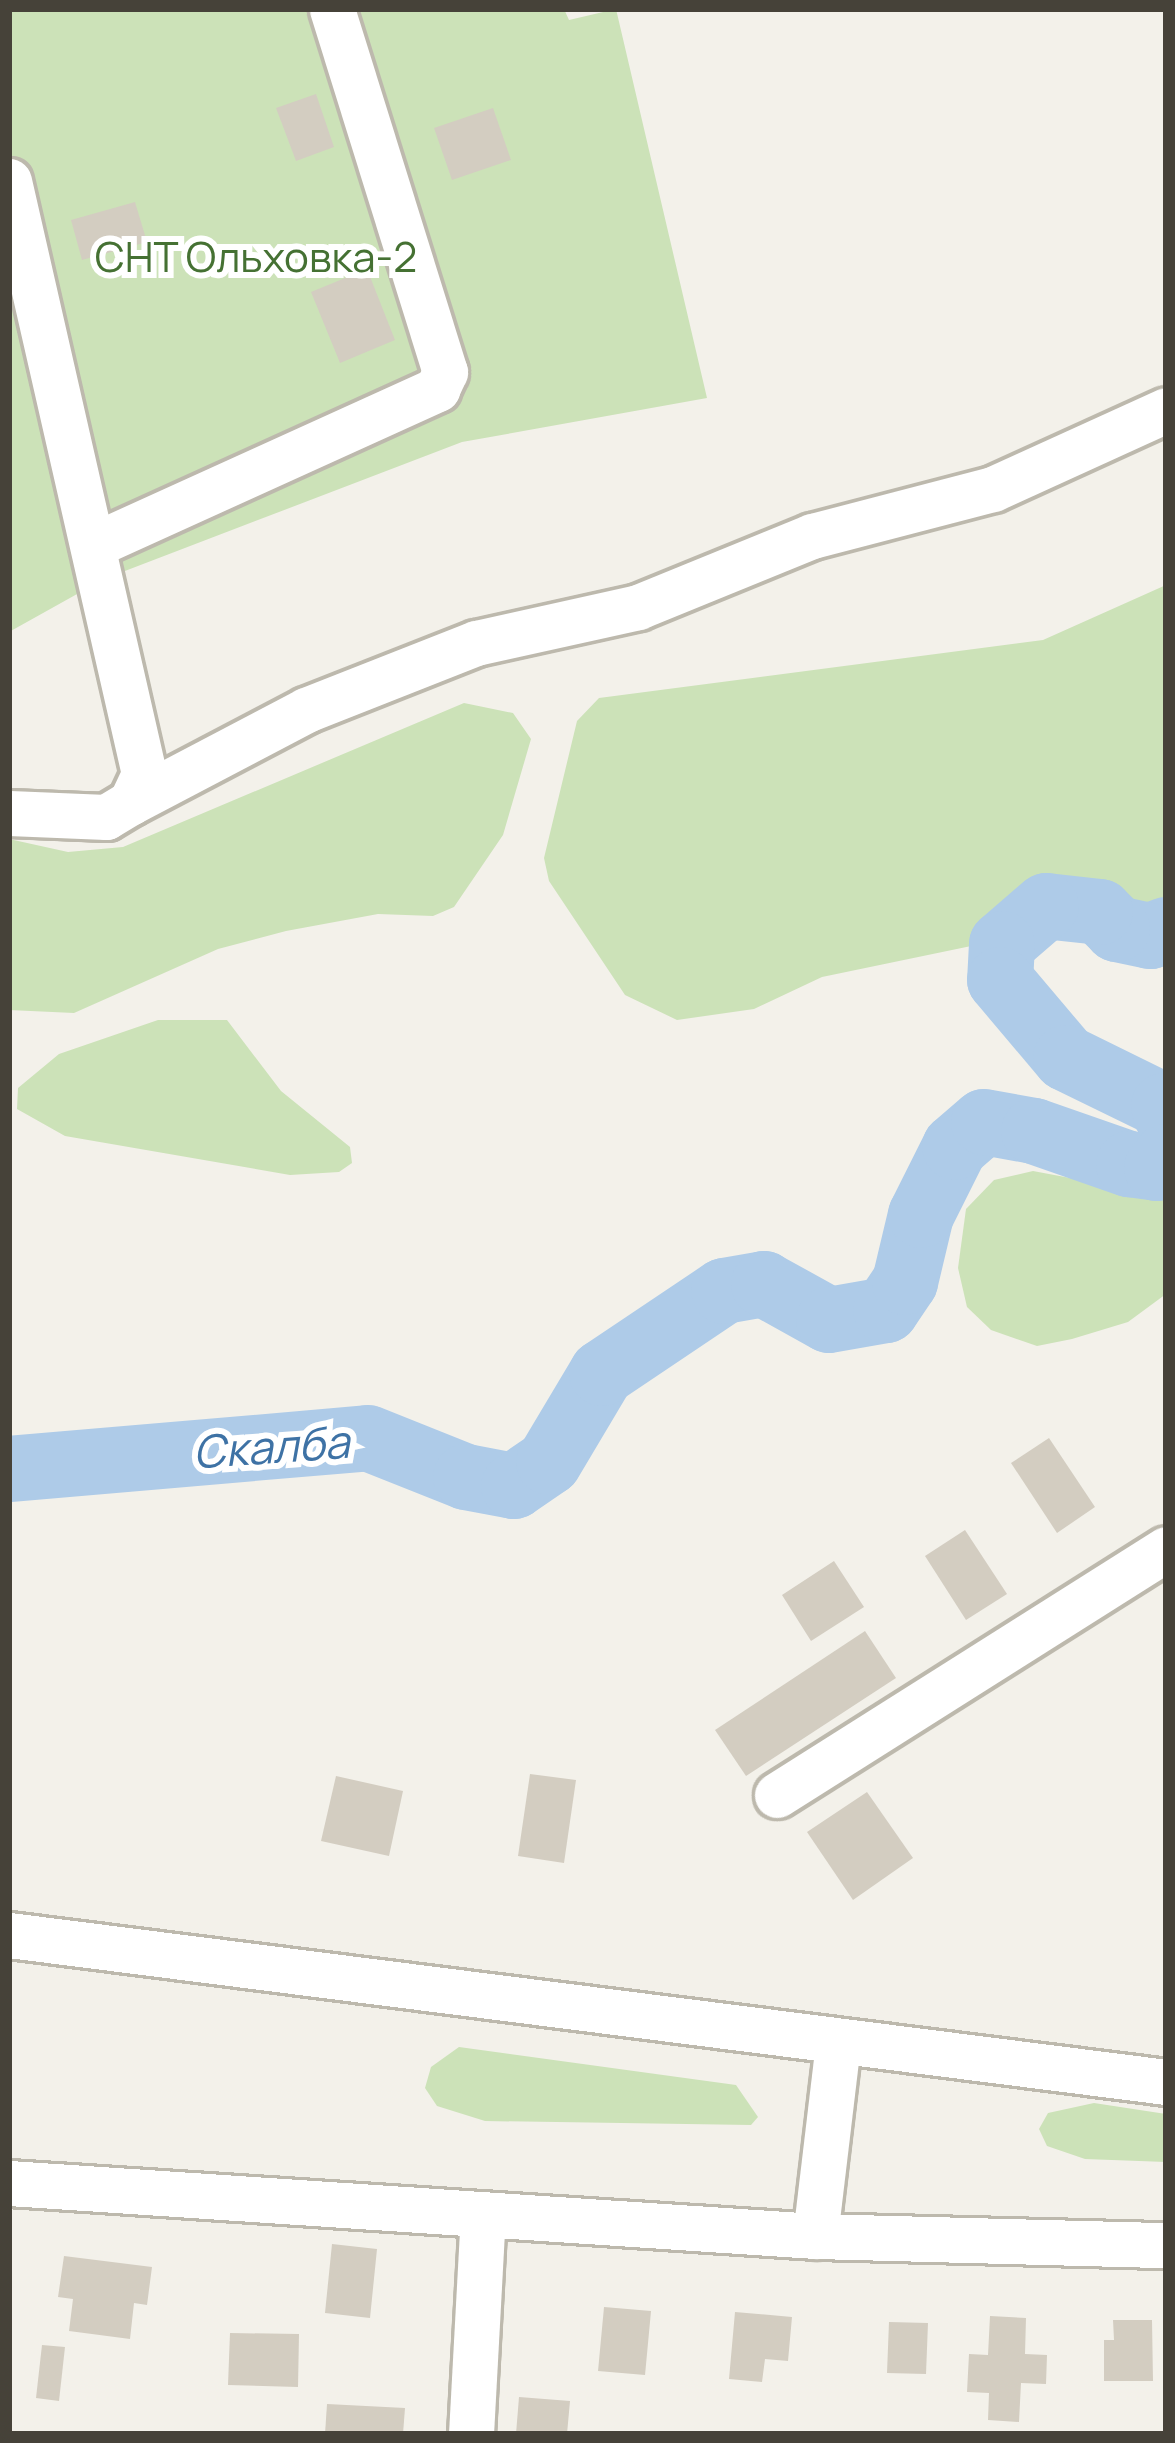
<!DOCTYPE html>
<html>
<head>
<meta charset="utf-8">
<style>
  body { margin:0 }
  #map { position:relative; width:1175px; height:2443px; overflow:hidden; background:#f3f1ea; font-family:Manrope,sans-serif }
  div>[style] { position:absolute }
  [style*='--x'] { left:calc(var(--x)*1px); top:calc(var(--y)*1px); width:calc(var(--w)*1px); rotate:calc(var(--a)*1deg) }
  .green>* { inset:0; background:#cce2b8 }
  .river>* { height:66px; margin:-33px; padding:0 33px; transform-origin:33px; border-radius:33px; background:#aecbe8 }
  .building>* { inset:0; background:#d3cdc1 }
  .roads { filter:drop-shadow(3px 0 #bdb9ad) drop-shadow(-3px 0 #bdb9ad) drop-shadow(0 3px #bdb9ad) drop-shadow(0 -3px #bdb9ad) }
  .minor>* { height:45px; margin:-22.5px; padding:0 22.5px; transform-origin:22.5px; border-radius:22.5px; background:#fff }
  span { translate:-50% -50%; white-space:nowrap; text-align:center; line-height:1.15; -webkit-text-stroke:12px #fff; paint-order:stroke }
  .park-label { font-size:42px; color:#457133 }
  .water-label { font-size:45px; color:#3e72a5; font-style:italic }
  .frame { position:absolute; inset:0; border:12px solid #464239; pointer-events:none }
</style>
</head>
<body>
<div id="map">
  <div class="green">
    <div style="clip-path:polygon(9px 9px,564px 9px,569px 20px,616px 9px,707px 398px,462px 442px,104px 579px,9px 632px)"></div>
    <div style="clip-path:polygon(1166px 585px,1166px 918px,1137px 919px,1106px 891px,1038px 884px,976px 945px,822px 977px,754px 1009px,677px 1020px,625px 995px,549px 881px,544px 858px,577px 721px,599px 698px,1043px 640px)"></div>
    <div style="clip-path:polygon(464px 703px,513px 713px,531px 739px,503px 835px,454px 907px,433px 916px,378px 914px,286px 931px,218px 949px,74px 1013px,9px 1010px,9px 839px,68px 852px,123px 847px)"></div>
    <div style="clip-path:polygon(158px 1020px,227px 1020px,281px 1091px,350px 1147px,352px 1163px,339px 1172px,290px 1175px,65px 1136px,17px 1109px,18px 1088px,59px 1054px)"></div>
    <div style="clip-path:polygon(1033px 1171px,1166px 1196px,1166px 1294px,1128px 1322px,1072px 1339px,1037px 1346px,991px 1330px,967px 1307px,958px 1268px,966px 1209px,994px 1180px)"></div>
    <div style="clip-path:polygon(459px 2047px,736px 2085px,758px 2117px,751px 2125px,485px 2121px,437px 2106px,425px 2088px,431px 2067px)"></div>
    <div style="clip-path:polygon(1094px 2103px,1166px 2114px,1166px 2162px,1085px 2159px,1047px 2146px,1039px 2129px,1048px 2113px)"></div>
  </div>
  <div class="river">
    <div style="--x:1166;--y:930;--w:17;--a:159"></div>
    <div style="--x:1150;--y:936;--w:34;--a:-168"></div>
    <div style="--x:1117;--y:929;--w:24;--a:-135"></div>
    <div style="--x:1100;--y:912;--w:54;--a:-173.7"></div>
    <div style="--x:1046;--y:906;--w:58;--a:139.2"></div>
    <div style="--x:1002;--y:944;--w:36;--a:93"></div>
    <div style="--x:1000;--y:980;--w:102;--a:49.8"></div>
    <div style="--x:1066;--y:1058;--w:109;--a:26.1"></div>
    <div style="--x:1164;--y:1106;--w:9;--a:77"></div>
    <div style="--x:9;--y:1469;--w:360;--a:-4.9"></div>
    <div style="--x:368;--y:1438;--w:105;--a:21.7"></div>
    <div style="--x:466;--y:1477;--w:49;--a:10.6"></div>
    <div style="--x:514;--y:1486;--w:42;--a:-34.4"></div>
    <div style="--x:549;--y:1462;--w:104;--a:-59.2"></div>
    <div style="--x:602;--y:1373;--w:147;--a:-33.9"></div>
    <div style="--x:724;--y:1291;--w:41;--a:-9.9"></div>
    <div style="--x:764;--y:1284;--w:74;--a:29"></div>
    <div style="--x:829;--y:1320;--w:58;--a:-10"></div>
    <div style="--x:886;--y:1310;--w:34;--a:-56"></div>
    <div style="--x:905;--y:1282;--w:69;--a:-76.6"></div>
    <div style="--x:921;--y:1215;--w:76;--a:-63.4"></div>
    <div style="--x:955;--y:1147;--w:38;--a:-41"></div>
    <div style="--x:984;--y:1122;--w:51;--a:10.2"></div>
    <div style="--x:1034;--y:1131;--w:101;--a:19.2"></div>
    <div style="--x:1129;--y:1164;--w:28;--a:8"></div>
    <div style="--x:1157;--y:1168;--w:14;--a:-51"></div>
  </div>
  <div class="building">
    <div style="clip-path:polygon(316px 94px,334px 147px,296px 161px,276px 108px)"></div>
    <div style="clip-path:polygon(493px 108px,511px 160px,452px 180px,434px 128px)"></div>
    <div style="clip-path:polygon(135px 202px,147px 242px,82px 260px,71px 220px)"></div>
    <div style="clip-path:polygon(367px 269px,395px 340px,340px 363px,311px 292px)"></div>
    <div style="clip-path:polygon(1049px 1438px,1095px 1507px,1057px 1533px,1011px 1463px)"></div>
    <div style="clip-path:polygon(965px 1530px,1007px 1594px,966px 1620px,925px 1556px)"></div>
    <div style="clip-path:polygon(834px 1561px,864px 1607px,811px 1641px,782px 1595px)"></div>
    <div style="clip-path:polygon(865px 1631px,896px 1678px,746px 1776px,715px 1730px)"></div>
    <div style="clip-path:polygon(530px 1774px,576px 1780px,564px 1863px,518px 1856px)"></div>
    <div style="clip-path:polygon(336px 1776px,403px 1791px,389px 1856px,321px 1841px)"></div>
    <div style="clip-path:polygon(867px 1792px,913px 1858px,853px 1900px,807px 1832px)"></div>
    <div style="clip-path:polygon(332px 2244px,377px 2249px,370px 2318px,325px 2313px)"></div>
    <div style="clip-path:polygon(64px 2256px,152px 2267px,147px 2305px,134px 2303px,130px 2339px,69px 2331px,73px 2299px,58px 2297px)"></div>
    <div style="clip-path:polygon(604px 2307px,651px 2311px,645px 2375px,598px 2371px)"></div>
    <div style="clip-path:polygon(735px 2312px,792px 2317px,788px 2361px,765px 2359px,762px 2382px,729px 2379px)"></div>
    <div style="clip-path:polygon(990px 2316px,1026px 2318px,1025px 2354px,1047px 2355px,1046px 2384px,1021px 2383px,1019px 2422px,988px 2420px,989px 2393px,967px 2392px,969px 2354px,988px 2355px)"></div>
    <div style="clip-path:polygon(1113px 2320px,1152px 2320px,1153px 2381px,1104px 2381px,1104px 2340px,1114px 2340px)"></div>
    <div style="clip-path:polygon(889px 2322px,928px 2323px,926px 2374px,887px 2373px)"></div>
    <div style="clip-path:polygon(230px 2333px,299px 2334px,298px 2387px,228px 2385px)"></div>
    <div style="clip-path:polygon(42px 2345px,65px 2347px,59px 2401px,36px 2398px)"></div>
    <div style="clip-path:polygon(519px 2397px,570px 2401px,567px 2434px,516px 2434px)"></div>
    <div style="clip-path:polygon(327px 2404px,405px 2408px,403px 2434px,325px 2434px)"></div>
  </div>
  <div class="roads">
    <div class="minor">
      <div style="--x:9;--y:181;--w:608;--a:77.17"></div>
      <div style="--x:144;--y:774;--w:31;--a:115"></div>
      <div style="--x:131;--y:802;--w:29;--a:149"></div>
      <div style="--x:106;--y:817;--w:97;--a:-177.6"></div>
      <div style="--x:96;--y:544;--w:375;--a:-24.4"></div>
      <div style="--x:437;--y:389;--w:19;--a:-65"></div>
      <div style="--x:445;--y:372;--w:380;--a:-107.3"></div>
      <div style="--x:131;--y:802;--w:198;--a:-27.7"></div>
      <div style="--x:306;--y:710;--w:183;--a:-21.5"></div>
      <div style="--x:476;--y:643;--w:166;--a:-12.5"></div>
      <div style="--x:638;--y:607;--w:188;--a:-22.2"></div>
      <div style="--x:812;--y:536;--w:187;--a:-14.6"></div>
      <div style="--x:993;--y:489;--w:190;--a:-24.5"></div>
      <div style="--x:777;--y:1795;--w:460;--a:-32.3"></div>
      <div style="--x:9;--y:1935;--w:1166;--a:7.24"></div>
      <div style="--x:9;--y:2183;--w:808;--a:3.76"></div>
      <div style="--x:815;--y:2236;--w:351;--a:1.5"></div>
      <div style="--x:815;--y:2236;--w:193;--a:-83.2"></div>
      <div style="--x:471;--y:2434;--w:219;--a:-86.9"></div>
    </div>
  </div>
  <div class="park-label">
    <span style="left:256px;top:256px">СНТ Ольховка-2</span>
  </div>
  <div class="water-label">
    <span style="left:271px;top:1447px;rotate:-4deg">Скалба</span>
  </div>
  <div class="frame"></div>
</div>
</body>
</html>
